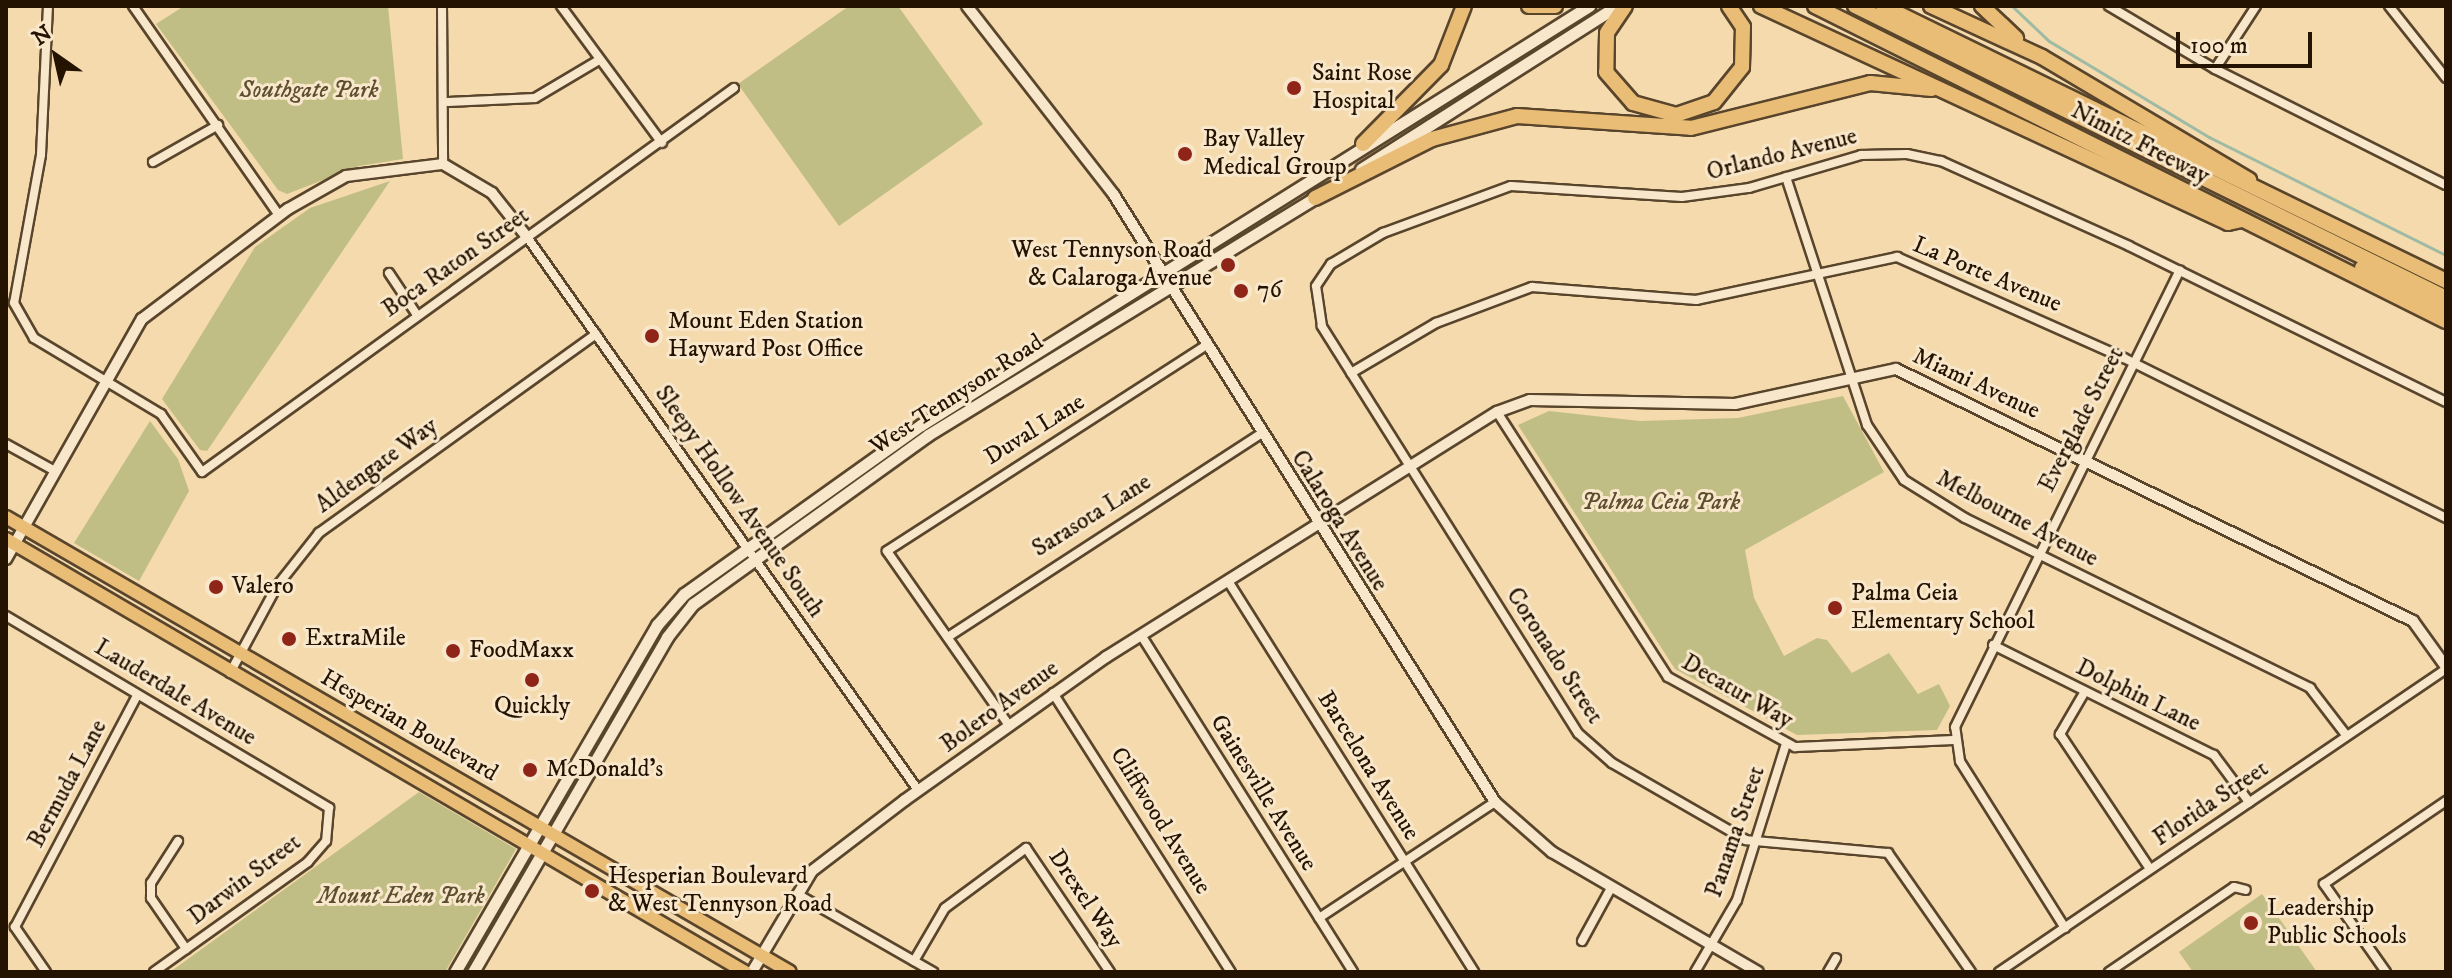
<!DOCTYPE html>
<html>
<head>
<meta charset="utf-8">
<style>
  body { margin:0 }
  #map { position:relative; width:2452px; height:978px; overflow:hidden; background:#f4daad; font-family:"IM FELL DW Pica",serif }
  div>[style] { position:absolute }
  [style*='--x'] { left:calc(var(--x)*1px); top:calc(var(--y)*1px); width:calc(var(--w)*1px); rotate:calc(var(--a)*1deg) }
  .green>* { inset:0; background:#c1be85 }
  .stream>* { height:3px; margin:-1.5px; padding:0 1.5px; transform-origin:1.5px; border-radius:1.5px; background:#9dbba4 }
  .roads { filter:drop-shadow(2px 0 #59452c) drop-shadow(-2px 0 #59452c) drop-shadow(0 2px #59452c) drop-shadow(0 -2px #59452c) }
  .minor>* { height:8px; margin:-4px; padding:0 4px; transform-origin:4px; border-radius:4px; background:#f8e7ca }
  .tertiary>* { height:10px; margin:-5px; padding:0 5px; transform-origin:5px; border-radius:5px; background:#f8e7ca }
  .secondary>* { height:11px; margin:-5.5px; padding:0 5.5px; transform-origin:5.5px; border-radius:5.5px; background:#f8e7ca }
  .primary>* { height:12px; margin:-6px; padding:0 6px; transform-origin:6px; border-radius:6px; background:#eabd76 }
  .motorway>* { height:14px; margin:-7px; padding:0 7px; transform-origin:7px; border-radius:7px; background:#eabd76 }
  .dots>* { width:22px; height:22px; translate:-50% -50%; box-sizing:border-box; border:4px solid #f8e7ca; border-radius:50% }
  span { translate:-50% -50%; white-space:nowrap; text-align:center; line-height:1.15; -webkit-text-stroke:6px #f8e7ca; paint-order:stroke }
  .poi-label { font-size:24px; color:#251301 }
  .left { translate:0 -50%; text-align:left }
  .right { translate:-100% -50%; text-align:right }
  .park-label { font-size:24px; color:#5c4f2f; font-style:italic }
  .street-label { font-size:24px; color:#251301 }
  .frame { position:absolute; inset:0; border:8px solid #251301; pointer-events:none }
  .north { position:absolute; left:16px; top:16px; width:80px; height:80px; -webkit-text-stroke:6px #f8e7ca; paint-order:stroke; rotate:326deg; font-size:22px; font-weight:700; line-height:32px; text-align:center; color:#251301 }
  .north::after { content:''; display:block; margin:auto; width:28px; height:36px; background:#251301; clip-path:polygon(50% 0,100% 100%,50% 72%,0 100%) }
  .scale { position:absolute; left:2176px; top:32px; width:136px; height:36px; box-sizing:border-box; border:4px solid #251301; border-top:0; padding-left:10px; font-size:24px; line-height:28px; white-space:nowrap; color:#251301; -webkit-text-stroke:6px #f8e7ca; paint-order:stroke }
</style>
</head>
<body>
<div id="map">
  <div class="green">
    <div style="clip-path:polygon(184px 6px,388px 6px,403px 159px,359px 166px,287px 194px,278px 190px,156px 24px)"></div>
    <div style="clip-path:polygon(849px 6px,898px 6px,983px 124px,839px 226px,738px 84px)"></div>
    <div style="clip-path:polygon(390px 181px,207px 451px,200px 450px,162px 399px,255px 247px,310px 208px)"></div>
    <div style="clip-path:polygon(1843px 396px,1884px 472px,1745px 550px,1754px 598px,1784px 656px,1817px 638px,1827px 640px,1852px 673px,1889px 653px,1918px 694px,1939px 684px,1950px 706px,1937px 730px,1797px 735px,1675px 669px,1518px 425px,1549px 411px,1640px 421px,1738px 418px)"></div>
    <div style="clip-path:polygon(150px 421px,178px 459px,189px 491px,139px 581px,74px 543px)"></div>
    <div style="clip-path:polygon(419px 792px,516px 849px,445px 972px,170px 972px)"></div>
    <div style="clip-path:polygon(2262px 894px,2317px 972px,2193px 972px,2179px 952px)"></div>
  </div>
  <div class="stream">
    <div style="--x:2012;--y:6;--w:51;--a:43.4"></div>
    <div style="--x:2049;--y:41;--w:187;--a:31"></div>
    <div style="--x:2209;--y:137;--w:265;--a:26.5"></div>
  </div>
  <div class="roads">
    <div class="minor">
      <div style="--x:48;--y:6;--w:149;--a:92.7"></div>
      <div style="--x:41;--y:155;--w:150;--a:100.3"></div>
      <div style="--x:14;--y:303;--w:40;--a:60.3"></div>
      <div style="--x:34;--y:338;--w:148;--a:30.9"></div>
      <div style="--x:161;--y:414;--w:71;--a:54.7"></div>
      <div style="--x:202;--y:472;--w:656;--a:-35.82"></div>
      <div style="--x:133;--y:6;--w:255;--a:55.1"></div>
      <div style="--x:442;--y:6;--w:158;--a:89.6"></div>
      <div style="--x:561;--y:6;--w:170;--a:53.6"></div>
      <div style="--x:2109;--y:6;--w:123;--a:30.7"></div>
      <div style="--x:2215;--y:69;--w:258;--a:26.7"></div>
      <div style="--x:2389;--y:6;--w:92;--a:51.6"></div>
      <div style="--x:2215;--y:69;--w:75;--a:-56.9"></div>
      <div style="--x:448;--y:102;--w:87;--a:-2.6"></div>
      <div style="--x:535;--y:98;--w:74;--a:-30.7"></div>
      <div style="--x:153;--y:162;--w:75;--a:-29.6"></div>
      <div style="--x:1786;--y:177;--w:261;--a:71.9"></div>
      <div style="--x:1867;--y:425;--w:66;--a:56.1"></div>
      <div style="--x:1904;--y:480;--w:72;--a:31.9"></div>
      <div style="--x:1965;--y:518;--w:385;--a:26.2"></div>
      <div style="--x:2310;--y:688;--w:59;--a:52.5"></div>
      <div style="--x:527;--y:237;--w:677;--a:54.74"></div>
      <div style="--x:389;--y:273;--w:50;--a:56.3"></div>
      <div style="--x:1351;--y:373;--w:99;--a:-30.5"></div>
      <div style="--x:1436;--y:323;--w:103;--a:-20.6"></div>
      <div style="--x:1532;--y:287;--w:165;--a:4.5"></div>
      <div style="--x:1696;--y:300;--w:206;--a:-12.1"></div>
      <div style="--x:1897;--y:257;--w:248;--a:24"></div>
      <div style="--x:2124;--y:358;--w:360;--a:26.4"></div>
      <div style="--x:1497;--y:412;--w:315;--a:57.2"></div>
      <div style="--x:1668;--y:677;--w:145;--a:28.9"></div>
      <div style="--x:1795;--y:747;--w:160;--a:-2.5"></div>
      <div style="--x:6;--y:444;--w:56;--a:28.9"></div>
      <div style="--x:1228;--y:581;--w:462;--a:57.8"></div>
      <div style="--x:6;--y:616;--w:376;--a:30.7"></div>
      <div style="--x:329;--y:808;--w:33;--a:95"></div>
      <div style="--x:326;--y:841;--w:28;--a:131"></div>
      <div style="--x:308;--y:862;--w:189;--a:144.5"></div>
      <div style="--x:1141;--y:635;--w:398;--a:57.8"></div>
      <div style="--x:948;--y:637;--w:373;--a:-33"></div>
      <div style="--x:1993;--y:645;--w:247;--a:26.5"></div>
      <div style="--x:2214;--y:755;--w:59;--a:53.3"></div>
      <div style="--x:230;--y:673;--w:99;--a:-61.6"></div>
      <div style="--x:277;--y:586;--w:68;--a:-51.6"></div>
      <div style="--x:319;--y:533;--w:341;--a:-35.7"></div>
      <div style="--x:1053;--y:693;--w:331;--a:57.5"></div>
      <div style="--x:2084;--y:693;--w:48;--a:120.3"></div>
      <div style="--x:2060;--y:734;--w:162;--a:56.3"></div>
      <div style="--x:1008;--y:724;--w:211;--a:-125"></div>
      <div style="--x:887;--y:551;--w:381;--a:-32.8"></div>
      <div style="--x:178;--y:841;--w:50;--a:122.7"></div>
      <div style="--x:151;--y:883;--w:15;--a:90"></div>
      <div style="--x:151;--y:898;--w:62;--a:55.5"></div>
      <div style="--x:797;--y:894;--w:157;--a:29.8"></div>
      <div style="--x:1319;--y:918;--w:211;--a:-33.4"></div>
      <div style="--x:2065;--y:928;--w:197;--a:-122.2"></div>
      <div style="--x:1960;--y:761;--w:34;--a:-98"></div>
      <div style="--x:1955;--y:727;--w:509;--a:-63.79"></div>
      <div style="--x:1582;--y:941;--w:60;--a:-61.3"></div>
      <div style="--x:914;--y:961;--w:61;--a:-59.7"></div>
      <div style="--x:945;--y:908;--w:101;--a:-36.5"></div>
      <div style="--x:1026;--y:848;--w:150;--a:55.9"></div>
      <div style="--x:46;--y:972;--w:55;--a:-124.6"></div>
      <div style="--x:15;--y:927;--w:261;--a:-62.2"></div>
      <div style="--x:1695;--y:972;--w:83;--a:-59.7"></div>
      <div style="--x:1737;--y:900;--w:164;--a:-72.6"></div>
      <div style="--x:1828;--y:972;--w:16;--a:-60"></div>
      <div style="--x:1971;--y:972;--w:145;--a:-124.9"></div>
      <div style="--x:1888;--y:853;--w:143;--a:-174.8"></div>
      <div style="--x:1746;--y:840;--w:155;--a:-150.1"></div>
      <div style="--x:1612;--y:763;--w:45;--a:-138.6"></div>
      <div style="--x:1578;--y:733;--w:481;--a:-122.2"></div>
      <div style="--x:1322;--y:326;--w:40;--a:-98.5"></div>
      <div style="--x:1316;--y:286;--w:27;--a:-56"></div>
      <div style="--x:1331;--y:264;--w:61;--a:-30.8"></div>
      <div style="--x:1383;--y:233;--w:136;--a:-20.2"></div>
      <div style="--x:1511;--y:186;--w:171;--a:3.7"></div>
      <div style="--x:1682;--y:197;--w:68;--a:-7.7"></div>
      <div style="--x:1749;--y:188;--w:117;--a:-16.4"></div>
      <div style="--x:1861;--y:155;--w:46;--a:-1.2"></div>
      <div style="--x:1907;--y:154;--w:35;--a:12"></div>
      <div style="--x:1941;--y:161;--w:206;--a:24.3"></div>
      <div style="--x:2129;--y:246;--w:353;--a:26.2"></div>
      <div style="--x:1999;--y:972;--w:540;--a:-34.13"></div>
      <div style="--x:2109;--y:972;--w:151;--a:-34.2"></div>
      <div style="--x:2234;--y:887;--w:12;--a:14"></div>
      <div style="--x:2386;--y:972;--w:108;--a:-125.2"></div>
      <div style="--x:2324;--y:884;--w:148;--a:-34.2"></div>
    </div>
    <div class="tertiary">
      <div style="--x:967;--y:6;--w:239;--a:52.1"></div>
      <div style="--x:1114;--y:195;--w:717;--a:57.88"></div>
      <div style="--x:1495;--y:802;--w:76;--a:41.3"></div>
      <div style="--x:1552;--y:852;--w:238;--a:30.2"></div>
      <div style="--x:6;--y:559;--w:276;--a:-60.5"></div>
      <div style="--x:142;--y:319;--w:183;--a:-37"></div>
      <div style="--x:288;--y:209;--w:67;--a:-29.6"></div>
      <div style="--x:346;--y:176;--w:98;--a:-7.1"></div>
      <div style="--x:443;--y:164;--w:57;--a:30.6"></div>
      <div style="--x:492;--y:193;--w:56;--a:51.5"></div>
      <div style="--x:752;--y:972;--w:117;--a:-59.3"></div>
      <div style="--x:812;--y:871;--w:117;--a:-37.4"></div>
      <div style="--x:905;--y:800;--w:247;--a:-35.4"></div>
      <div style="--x:1106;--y:657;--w:461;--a:-32.1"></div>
      <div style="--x:1497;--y:412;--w:35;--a:-20"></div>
      <div style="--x:1530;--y:400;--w:205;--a:1.1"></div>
      <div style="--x:1735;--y:404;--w:165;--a:-12.3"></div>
      <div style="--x:1896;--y:369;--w:575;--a:25.99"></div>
      <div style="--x:2413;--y:621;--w:57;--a:54.3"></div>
    </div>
    <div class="secondary">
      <div style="--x:1361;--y:169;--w:303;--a:-32.5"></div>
      <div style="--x:455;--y:972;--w:402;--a:-59.8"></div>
      <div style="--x:657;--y:625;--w:41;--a:-48.9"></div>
      <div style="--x:684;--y:594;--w:291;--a:-35.5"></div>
      <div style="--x:921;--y:425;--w:789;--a:-32.1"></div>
      <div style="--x:473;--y:972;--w:387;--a:-59.9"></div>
      <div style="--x:667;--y:637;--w:42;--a:-51.8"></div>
      <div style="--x:693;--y:604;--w:289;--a:-35.7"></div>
      <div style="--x:928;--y:435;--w:459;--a:-31.5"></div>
    </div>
    <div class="primary">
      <div style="--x:6;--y:517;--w:906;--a:30.13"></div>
      <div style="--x:6;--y:539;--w:857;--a:30.37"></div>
    </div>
    <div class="motorway">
      <div style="--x:1529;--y:6;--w:26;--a:0"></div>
      <div style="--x:1625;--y:6;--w:32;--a:124"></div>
      <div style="--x:1607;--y:33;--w:39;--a:91"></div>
      <div style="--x:1606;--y:72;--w:41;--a:48.9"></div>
      <div style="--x:1633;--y:103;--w:45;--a:15.6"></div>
      <div style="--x:1676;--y:115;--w:40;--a:-18.9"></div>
      <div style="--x:1714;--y:102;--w:45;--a:-51.3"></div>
      <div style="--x:1742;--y:67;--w:40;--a:-88.6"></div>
      <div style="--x:1743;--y:27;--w:25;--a:-124"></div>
      <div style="--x:1761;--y:6;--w:515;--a:24.92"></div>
      <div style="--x:2228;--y:223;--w:13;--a:-13"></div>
      <div style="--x:1815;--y:6;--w:705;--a:26.53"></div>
      <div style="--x:1855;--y:6;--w:659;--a:26.29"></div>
      <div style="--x:1883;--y:6;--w:627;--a:26.03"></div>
      <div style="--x:1931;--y:6;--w:122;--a:24.7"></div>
      <div style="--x:2042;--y:57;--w:241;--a:30.7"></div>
      <div style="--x:1982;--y:6;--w:47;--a:43.3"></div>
      <div style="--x:1363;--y:144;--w:111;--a:-45.4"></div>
      <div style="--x:1441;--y:65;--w:63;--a:-68.7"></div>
      <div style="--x:1315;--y:198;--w:131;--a:-26.8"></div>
      <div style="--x:1432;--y:139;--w:88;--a:-15.1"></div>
      <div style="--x:1517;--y:116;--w:174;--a:3.9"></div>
      <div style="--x:1691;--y:128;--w:185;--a:-14.1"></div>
      <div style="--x:1870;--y:83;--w:62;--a:5.5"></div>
      <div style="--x:2362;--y:268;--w:94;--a:26.6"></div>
    </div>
  </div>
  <div class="dots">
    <div style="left:1294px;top:88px;background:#8f2418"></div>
    <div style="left:1185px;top:154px;background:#8f2418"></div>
    <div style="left:1228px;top:265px;background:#8f2418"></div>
    <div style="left:1241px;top:291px;background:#8f2418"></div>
    <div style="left:652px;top:336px;background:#8f2418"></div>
    <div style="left:216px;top:587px;background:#8f2418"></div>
    <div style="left:1835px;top:608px;background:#8f2418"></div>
    <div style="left:289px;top:639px;background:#8f2418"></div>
    <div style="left:453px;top:651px;background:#8f2418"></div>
    <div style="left:532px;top:680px;background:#8f2418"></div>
    <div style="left:530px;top:770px;background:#8f2418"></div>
    <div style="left:592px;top:891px;background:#8f2418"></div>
    <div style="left:2251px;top:923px;background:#8f2418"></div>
  </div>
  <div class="poi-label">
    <span class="left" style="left:1312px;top:88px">Saint Rose<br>Hospital</span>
    <span class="left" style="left:1203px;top:154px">Bay Valley<br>Medical Group</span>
    <span class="right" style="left:1212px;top:265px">West Tennyson Road<br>&amp; Calaroga Avenue</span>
    <span class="left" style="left:1257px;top:291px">76</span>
    <span class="left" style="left:668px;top:336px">Mount Eden Station<br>Hayward Post Office</span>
    <span class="left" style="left:232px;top:587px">Valero</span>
    <span class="left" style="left:1851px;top:608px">Palma Ceia<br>Elementary School</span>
    <span class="left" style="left:305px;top:639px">ExtraMile</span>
    <span class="left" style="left:469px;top:651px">FoodMaxx</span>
    <span style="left:532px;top:707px">Quickly</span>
    <span class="left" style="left:546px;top:770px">McDonald's</span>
    <span class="left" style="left:608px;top:891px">Hesperian Boulevard<br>&amp; West Tennyson Road</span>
    <span class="left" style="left:2267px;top:923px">Leadership<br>Public Schools</span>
  </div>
  <div class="park-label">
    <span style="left:309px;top:91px">Southgate Park</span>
    <span style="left:1661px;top:503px">Palma Ceia Park</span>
    <span style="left:401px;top:897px">Mount Eden Park</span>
  </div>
  <div class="street-label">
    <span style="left:2140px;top:144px;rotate:27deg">Nimitz Freeway</span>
    <span style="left:1782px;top:155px;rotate:-14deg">Orlando Avenue</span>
    <span style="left:456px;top:263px;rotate:-35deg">Boca Raton Street</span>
    <span style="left:1987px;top:275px;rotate:23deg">La Porte Avenue</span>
    <span style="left:1976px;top:384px;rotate:25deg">Miami Avenue</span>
    <span style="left:957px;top:395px;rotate:-33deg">West Tennyson Road</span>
    <span style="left:2082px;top:420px;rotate:-63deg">Everglade Street</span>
    <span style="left:1035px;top:430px;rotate:-32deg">Duval Lane</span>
    <span style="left:377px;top:466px;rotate:-36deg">Aldengate Way</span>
    <span style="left:739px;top:502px;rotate:55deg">Sleepy Hollow Avenue South</span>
    <span style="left:1092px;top:516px;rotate:-32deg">Sarasota Lane</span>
    <span style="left:2017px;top:519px;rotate:28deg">Melbourne Avenue</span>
    <span style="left:1339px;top:521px;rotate:58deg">Calaroga Avenue</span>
    <span style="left:1554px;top:656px;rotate:57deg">Coronado Street</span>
    <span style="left:1737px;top:692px;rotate:30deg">Decatur Way</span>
    <span style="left:175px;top:693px;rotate:31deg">Lauderdale Avenue</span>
    <span style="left:2138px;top:696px;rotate:26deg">Dolphin Lane</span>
    <span style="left:1000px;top:707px;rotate:-36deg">Bolero Avenue</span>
    <span style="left:409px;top:726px;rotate:30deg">Hesperian Boulevard</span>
    <span style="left:1368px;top:766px;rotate:58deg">Barcelona Avenue</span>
    <span style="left:68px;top:784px;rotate:-62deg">Bermuda Lane</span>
    <span style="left:1263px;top:793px;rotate:58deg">Gainesville Avenue</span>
    <span style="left:2211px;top:804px;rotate:-34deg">Florida Street</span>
    <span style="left:1160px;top:821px;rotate:58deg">Cliffwood Avenue</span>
    <span style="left:1736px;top:832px;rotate:-71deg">Panama Street</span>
    <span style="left:245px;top:880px;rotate:-37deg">Darwin Street</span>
    <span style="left:1085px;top:899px;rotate:56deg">Drexel Way</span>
  </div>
  <div class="frame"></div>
  <div class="north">N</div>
  <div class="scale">100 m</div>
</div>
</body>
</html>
